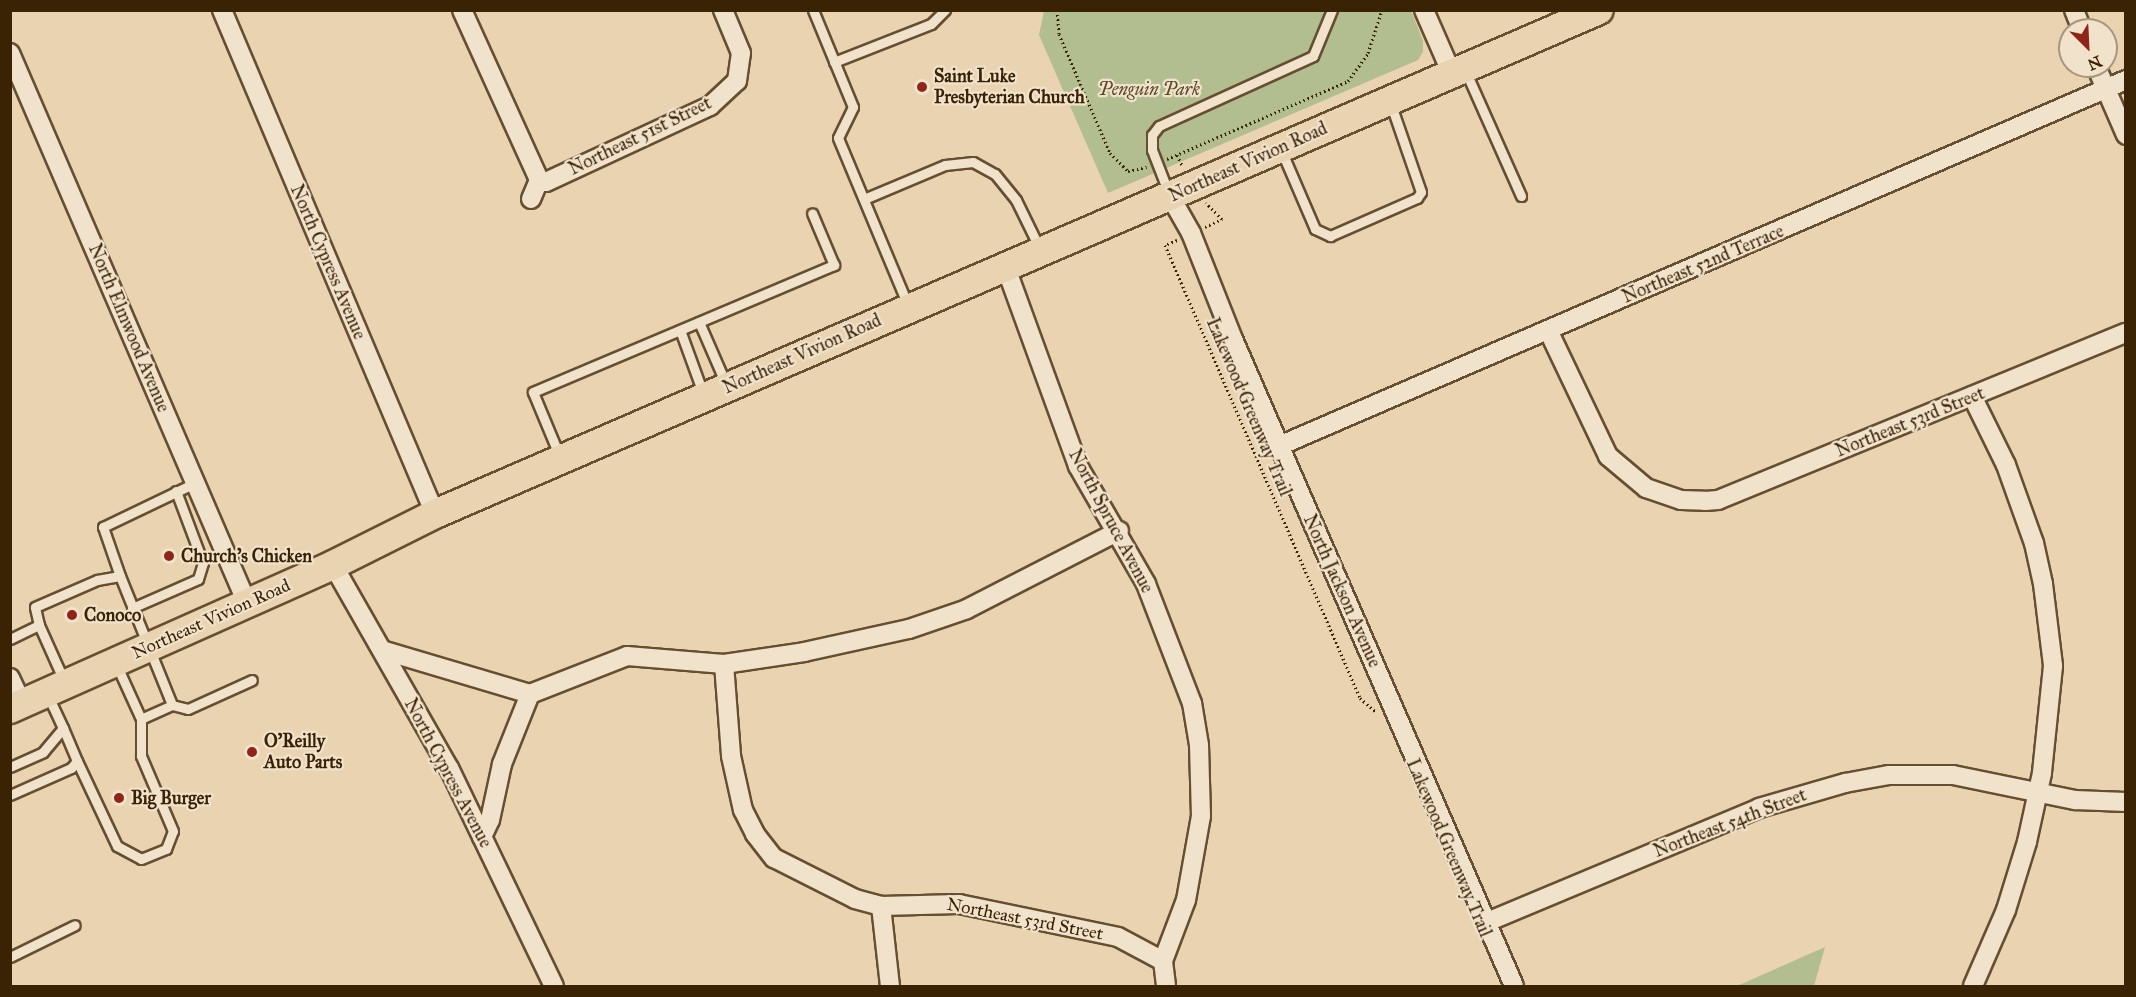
<!DOCTYPE html>
<html>
<head>
<meta charset="utf-8">
<style>
  body { margin:0 }
  #map { position:relative; width:2136px; height:997px; overflow:hidden; background:#e9d3b1; font-family:"IM FELL Great Primer",serif }
  div>[style] { position:absolute }
  [style*='--x'] { left:calc(var(--x)*1px); top:calc(var(--y)*1px); width:calc(var(--w)*1px); rotate:calc(var(--a)*1deg) }
  .green>* { inset:0; background:#b2be8f }
  .path>* { height:3px; margin-top:-1.5px; transform-origin:0; background:repeating-linear-gradient(90deg,#3a2205 0 1.5px,transparent 0 4.5px) }
  .roads { filter:drop-shadow(2px 0 #664e30) drop-shadow(-2px 0 #664e30) drop-shadow(0 2px #664e30) drop-shadow(0 -2px #664e30) }
  .service>* { height:9px; margin:-4.5px; padding:0 4.5px; transform-origin:4.5px; border-radius:4.5px; background:#f1e2cc }
  .minor>* { height:18px; margin:-9px; padding:0 9px; transform-origin:9px; border-radius:9px; background:#f1e2cc }
  .primary>* { height:28px; margin:-14px; padding:0 14px; transform-origin:14px; border-radius:14px; background:#e9d3b1 }
  .dots>* { width:16px; height:16px; translate:-50% -50%; box-sizing:border-box; border:3px solid #f1e2cc; border-radius:50% }
  span { translate:-50% -50%; white-space:nowrap; text-align:center; line-height:1.15; -webkit-text-stroke:4.5px #f1e2cc; paint-order:stroke }
  .poi-label { font-size:18px; color:#3a2205; font-weight:700 }
  .left { translate:0 -50%; text-align:left }
  .park-label { font-size:18px; color:#584928; font-style:italic }
  .street-label { font-size:18px; color:#3a2205 }
  .frame { position:absolute; inset:0; border:12px solid #3a2205; pointer-events:none }
  .north { position:absolute; left:2058px; top:18px; width:60px; height:60px; box-sizing:border-box; background:#f1e2cc; border:2px solid #a8957c; border-radius:50%; rotate:156deg; font-size:16px; font-weight:700; line-height:24px; text-align:center; color:#3a2205 }
  .north::after { content:''; display:block; margin:auto; width:21px; height:27px; background:#8f2418; clip-path:polygon(50% 0,100% 100%,50% 72%,0 100%) }
</style>
</head>
<body>
<div id="map">
  <div class="green">
    <div style="clip-path:polygon(1411px 10px,1423px 41px,1423px 52px,1418px 60px,1108px 193px,1039px 35px,1044px 11px)"></div>
    <div style="clip-path:polygon(1825px 947px,1814px 986px,1737px 986px)"></div>
  </div>
  <div class="path">
    <div style="--x:1057;--y:10;--w:24;--a:85"></div>
    <div style="--x:1059;--y:34;--w:129;--a:66.8"></div>
    <div style="--x:1110;--y:153;--w:25;--a:45"></div>
    <div style="--x:1128;--y:171;--w:19;--a:-12"></div>
    <div style="--x:1177;--y:155;--w:13;--a:63"></div>
    <div style="--x:1167;--y:159;--w:197;--a:-23.3"></div>
    <div style="--x:1348;--y:81;--w:34;--a:-54"></div>
    <div style="--x:1368;--y:53;--w:45;--a:-72"></div>
    <div style="--x:1205;--y:227;--w:19;--a:-25"></div>
    <div style="--x:1222;--y:219;--w:23;--a:-135"></div>
    <div style="--x:1177;--y:240;--w:13;--a:157"></div>
    <div style="--x:1165;--y:245;--w:493;--a:66.7"></div>
    <div style="--x:1360;--y:698;--w:21;--a:41"></div>
  </div>
  <div class="roads">
    <div class="service">
      <div style="--x:813;--y:10;--w:105;--a:67.6"></div>
      <div style="--x:853;--y:107;--w:34;--a:116"></div>
      <div style="--x:838;--y:138;--w:181;--a:67.3"></div>
      <div style="--x:834;--y:62;--w:104;--a:-21.4"></div>
      <div style="--x:931;--y:24;--w:20;--a:-45"></div>
      <div style="--x:1465;--y:70;--w:138;--a:66"></div>
      <div style="--x:1281;--y:150;--w:86;--a:66.7"></div>
      <div style="--x:1315;--y:229;--w:17;--a:25"></div>
      <div style="--x:1330;--y:236;--w:95;--a:-23.6"></div>
      <div style="--x:1417;--y:198;--w:7;--a:-56"></div>
      <div style="--x:1421;--y:192;--w:92;--a:-109"></div>
      <div style="--x:1169;--y:194;--w:47;--a:-111.1"></div>
      <div style="--x:1152;--y:150;--w:15;--a:-90"></div>
      <div style="--x:1152;--y:135;--w:11;--a:-52"></div>
      <div style="--x:1159;--y:126;--w:169;--a:-24.4"></div>
      <div style="--x:1313;--y:56;--w:50;--a:-67.6"></div>
      <div style="--x:864;--y:199;--w:88;--a:-22.8"></div>
      <div style="--x:945;--y:165;--w:28;--a:-6"></div>
      <div style="--x:973;--y:162;--w:25;--a:29"></div>
      <div style="--x:995;--y:174;--w:33;--a:51"></div>
      <div style="--x:1016;--y:200;--w:55;--a:63.9"></div>
      <div style="--x:699;--y:322;--w:68;--a:66.5"></div>
      <div style="--x:680;--y:330;--w:70;--a:70"></div>
      <div style="--x:560;--y:457;--w:70;--a:-112.6"></div>
      <div style="--x:533;--y:392;--w:327;--a:-22.9"></div>
      <div style="--x:834;--y:265;--w:56;--a:-112.9"></div>
      <div style="--x:120;--y:576;--w:52;--a:-109.1"></div>
      <div style="--x:103;--y:527;--w:102;--a:-25.6"></div>
      <div style="--x:132;--y:608;--w:72;--a:-23.7"></div>
      <div style="--x:198;--y:579;--w:17;--a:-73"></div>
      <div style="--x:203;--y:563;--w:77;--a:-110.6"></div>
      <div style="--x:39;--y:625;--w:18;--a:-103"></div>
      <div style="--x:35;--y:607;--w:68;--a:-23.5"></div>
      <div style="--x:97;--y:580;--w:23;--a:-10"></div>
      <div style="--x:120;--y:576;--w:139;--a:68"></div>
      <div style="--x:172;--y:705;--w:34;--a:156"></div>
      <div style="--x:10;--y:639;--w:32;--a:-26"></div>
      <div style="--x:39;--y:625;--w:61;--a:65.9"></div>
      <div style="--x:172;--y:705;--w:16;--a:14"></div>
      <div style="--x:188;--y:709;--w:70;--a:-24.4"></div>
      <div style="--x:77;--y:761;--w:94;--a:64.8"></div>
      <div style="--x:117;--y:846;--w:27;--a:28"></div>
      <div style="--x:141;--y:859;--w:27;--a:-22"></div>
      <div style="--x:166;--y:849;--w:19;--a:-69"></div>
      <div style="--x:173;--y:831;--w:82;--a:-113.1"></div>
      <div style="--x:141;--y:756;--w:37;--a:-90"></div>
      <div style="--x:141;--y:719;--w:60;--a:-114.4"></div>
      <div style="--x:10;--y:767;--w:36;--a:-24"></div>
      <div style="--x:43;--y:752;--w:31;--a:-50"></div>
      <div style="--x:63;--y:728;--w:35;--a:-115"></div>
      <div style="--x:10;--y:795;--w:67;--a:-23.9"></div>
      <div style="--x:71;--y:768;--w:9;--a:-49"></div>
      <div style="--x:77;--y:761;--w:36;--a:-113"></div>
      <div style="--x:10;--y:957;--w:72;--a:-26.2"></div>
    </div>
    <div class="minor">
      <div style="--x:222;--y:10;--w:547;--a:67.09"></div>
      <div style="--x:462;--y:10;--w:187;--a:65.6"></div>
      <div style="--x:1424;--y:10;--w:70;--a:66.4"></div>
      <div style="--x:2074;--y:10;--w:22;--a:68"></div>
      <div style="--x:10;--y:53;--w:599;--a:66.69"></div>
      <div style="--x:2096;--y:66;--w:75;--a:66.5"></div>
      <div style="--x:539;--y:180;--w:7;--a:16"></div>
      <div style="--x:546;--y:182;--w:181;--a:-24.9"></div>
      <div style="--x:710;--y:106;--w:37;--a:-43"></div>
      <div style="--x:737;--y:81;--w:28;--a:-82"></div>
      <div style="--x:741;--y:53;--w:47;--a:-112.7"></div>
      <div style="--x:1170;--y:196;--w:43;--a:60.4"></div>
      <div style="--x:1191;--y:233;--w:114;--a:68.4"></div>
      <div style="--x:1233;--y:339;--w:705;--a:66.52"></div>
      <div style="--x:531;--y:199;--w:21;--a:-67"></div>
      <div style="--x:1006;--y:268;--w:211;--a:70"></div>
      <div style="--x:1078;--y:466;--w:136;--a:60"></div>
      <div style="--x:1146;--y:584;--w:128;--a:68.9"></div>
      <div style="--x:1192;--y:703;--w:43;--a:80.5"></div>
      <div style="--x:1199;--y:745;--w:71;--a:88.4"></div>
      <div style="--x:1201;--y:816;--w:85;--a:100.1"></div>
      <div style="--x:1186;--y:900;--w:65;--a:110.7"></div>
      <div style="--x:1163;--y:961;--w:25;--a:83"></div>
      <div style="--x:1548;--y:330;--w:140;--a:64.5"></div>
      <div style="--x:1608;--y:456;--w:50;--a:40.1"></div>
      <div style="--x:1646;--y:488;--w:37;--a:19"></div>
      <div style="--x:1681;--y:500;--w:24;--a:2"></div>
      <div style="--x:1705;--y:501;--w:13;--a:-4"></div>
      <div style="--x:1718;--y:500;--w:441;--a:-22.3"></div>
      <div style="--x:1972;--y:396;--w:77;--a:63.8"></div>
      <div style="--x:2006;--y:465;--w:83;--a:70.3"></div>
      <div style="--x:2034;--y:543;--w:42;--a:77.6"></div>
      <div style="--x:2043;--y:584;--w:83;--a:83"></div>
      <div style="--x:2053;--y:666;--w:108;--a:95.9"></div>
      <div style="--x:2042;--y:773;--w:71;--a:102.3"></div>
      <div style="--x:2027;--y:842;--w:71;--a:107.2"></div>
      <div style="--x:2006;--y:910;--w:83;--a:113.5"></div>
      <div style="--x:1279;--y:446;--w:923;--a:-23.37"></div>
      <div style="--x:333;--y:565;--w:234;--a:60.3"></div>
      <div style="--x:449;--y:768;--w:242;--a:64.3"></div>
      <div style="--x:382;--y:650;--w:154;--a:16.6"></div>
      <div style="--x:530;--y:694;--w:104;--a:-21.4"></div>
      <div style="--x:627;--y:656;--w:97;--a:4.7"></div>
      <div style="--x:724;--y:664;--w:81;--a:-8.5"></div>
      <div style="--x:804;--y:652;--w:107;--a:-12.4"></div>
      <div style="--x:909;--y:629;--w:61;--a:-19"></div>
      <div style="--x:967;--y:609;--w:171;--a:-27.2"></div>
      <div style="--x:724;--y:664;--w:92;--a:85.6"></div>
      <div style="--x:731;--y:756;--w:55;--a:77.5"></div>
      <div style="--x:743;--y:810;--w:27;--a:63"></div>
      <div style="--x:755;--y:834;--w:31;--a:52"></div>
      <div style="--x:774;--y:858;--w:91;--a:26.8"></div>
      <div style="--x:855;--y:899;--w:27;--a:15"></div>
      <div style="--x:881;--y:906;--w:78;--a:-1.5"></div>
      <div style="--x:959;--y:904;--w:162;--a:11.7"></div>
      <div style="--x:1118;--y:937;--w:51;--a:28.1"></div>
      <div style="--x:10;--y:678;--w:29;--a:65"></div>
      <div style="--x:482;--y:837;--w:19;--a:-65"></div>
      <div style="--x:490;--y:820;--w:57;--a:-77.9"></div>
      <div style="--x:502;--y:764;--w:75;--a:-68.2"></div>
      <div style="--x:881;--y:906;--w:81;--a:83.6"></div>
      <div style="--x:1487;--y:922;--w:295;--a:-22.7"></div>
      <div style="--x:1759;--y:808;--w:90;--a:-16.2"></div>
      <div style="--x:1845;--y:783;--w:45;--a:-10.3"></div>
      <div style="--x:1889;--y:775;--w:64;--a:0"></div>
      <div style="--x:1953;--y:775;--w:125;--a:11.6"></div>
      <div style="--x:2075;--y:800;--w:51;--a:2.2"></div>
    </div>
    <div class="primary">
      <div style="--x:10;--y:709;--w:354;--a:-24"></div>
      <div style="--x:333;--y:565;--w:114;--a:-26.6"></div>
      <div style="--x:435;--y:514;--w:1268;--a:-23.41"></div>
    </div>
  </div>
  <div class="dots">
    <div style="left:922px;top:87px;background:#8f2418"></div>
    <div style="left:169px;top:556px;background:#8f2418"></div>
    <div style="left:72px;top:615px;background:#8f2418"></div>
    <div style="left:252px;top:752px;background:#8f2418"></div>
    <div style="left:119px;top:798px;background:#8f2418"></div>
  </div>
  <div class="poi-label">
    <span class="left" style="left:934px;top:87px">Saint Luke<br>Presbyterian Church</span>
    <span class="left" style="left:181px;top:556px">Church's Chicken</span>
    <span class="left" style="left:84px;top:615px">Conoco</span>
    <span class="left" style="left:264px;top:752px">O'Reilly<br>Auto Parts</span>
    <span class="left" style="left:131px;top:798px">Big Burger</span>
  </div>
  <div class="park-label">
    <span style="left:1149px;top:89px">Penguin Park</span>
  </div>
  <div class="street-label">
    <span style="left:640px;top:136px;rotate:-26deg">Northeast 51st Street</span>
    <span style="left:1248px;top:162px;rotate:-24deg">Northeast Vivion Road</span>
    <span style="left:328px;top:262px;rotate:67deg">North Cypress Avenue</span>
    <span style="left:1703px;top:264px;rotate:-23deg">Northeast 52nd Terrace</span>
    <span style="left:129px;top:328px;rotate:67deg">North Elmwood Avenue</span>
    <span style="left:802px;top:354px;rotate:-24deg">Northeast Vivion Road</span>
    <span style="left:1249px;top:407px;rotate:67deg">Lakewood Greenway Trail</span>
    <span style="left:1910px;top:422px;rotate:-22deg">Northeast 53rd Street</span>
    <span style="left:1111px;top:521px;rotate:62deg">North Spruce Avenue</span>
    <span style="left:1342px;top:591px;rotate:66deg">North Jackson Avenue</span>
    <span style="left:211px;top:619px;rotate:-24deg">Northeast Vivion Road</span>
    <span style="left:448px;top:773px;rotate:62deg">North Cypress Avenue</span>
    <span style="left:1730px;top:823px;rotate:-21deg">Northeast 54th Street</span>
    <span style="left:1449px;top:848px;rotate:67deg">Lakewood Greenway Trail</span>
    <span style="left:1025px;top:919px;rotate:11deg">Northeast 53rd Street</span>
  </div>
  <div class="frame"></div>
  <div class="north">N</div>
</div>
</body>
</html>
